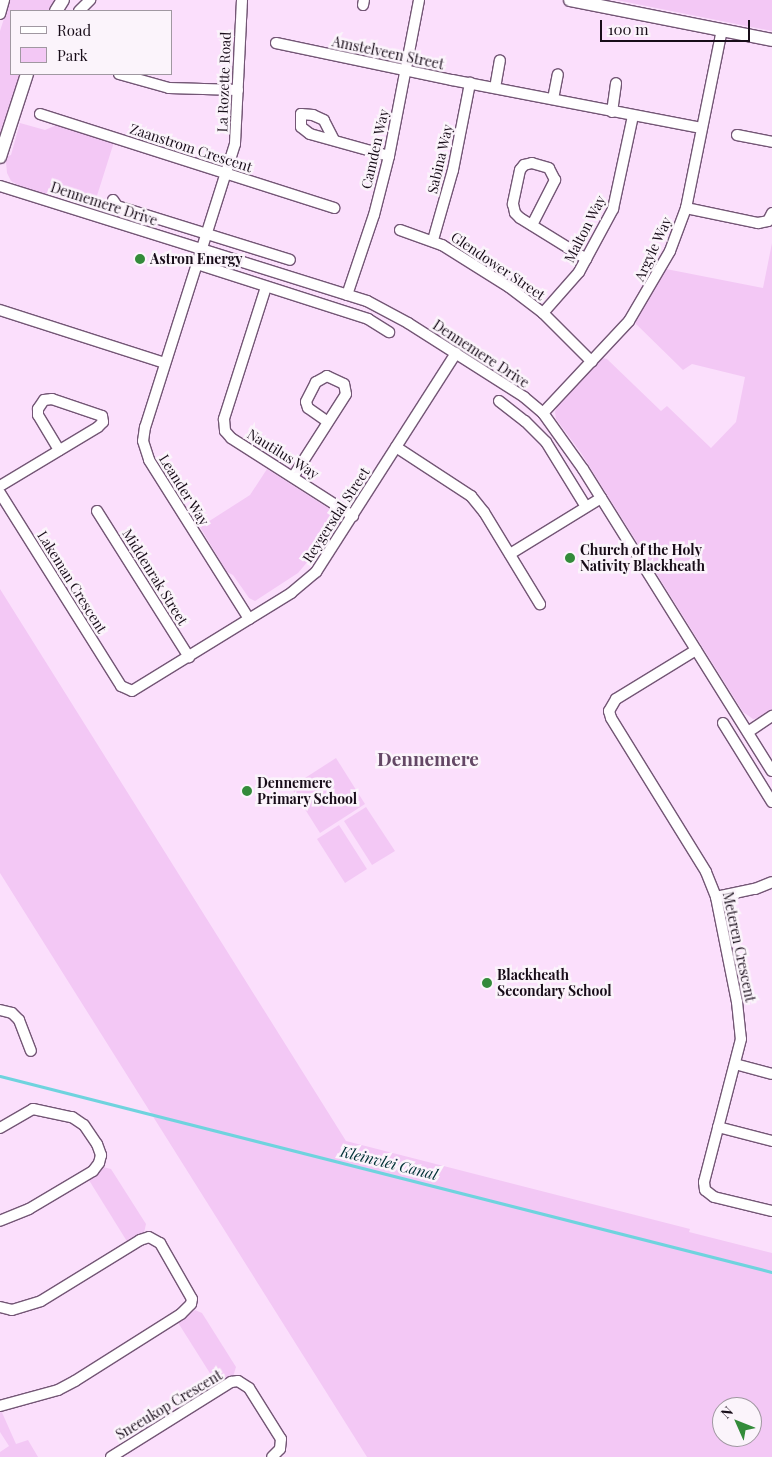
<!DOCTYPE html>
<html>
<head>
<meta charset="utf-8">
<style>
  body { margin:0 }
  #map { position:relative; width:772px; height:1457px; overflow:hidden; background:#fbdffc; font-family:"Playfair Display",serif }
  div>[style] { position:absolute }
  [style*='--x'] { left:calc(var(--x)*1px); top:calc(var(--y)*1px); width:calc(var(--w)*1px); rotate:calc(var(--a)*1deg) }
  .green>* { inset:0; background:#f3c8f5 }
  .stream>* { height:3px; margin:-1.5px; padding:0 1.5px; transform-origin:1.5px; border-radius:1.5px; background:#6fd3de }
  .roads { filter:drop-shadow(1px 0 #735675) drop-shadow(-1px 0 #735675) drop-shadow(0 1px #735675) drop-shadow(0 -1px #735675) }
  .minor>* { height:10px; margin:-5px; padding:0 5px; transform-origin:5px; border-radius:5px; background:#fff }
  .tertiary>* { height:12px; margin:-6px; padding:0 6px; transform-origin:6px; border-radius:6px; background:#fff }
  .dots>* { width:14px; height:14px; translate:-50% -50%; box-sizing:border-box; border:2px solid #fbf4fb; border-radius:50% }
  span { translate:-50% -50%; white-space:nowrap; text-align:center; line-height:1.15; -webkit-text-stroke:5px #fbf4fb; paint-order:stroke }
  .street-label { font-size:14px; color:#180d19 }
  .poi-label { font-size:14px; color:#180d19; font-weight:700 }
  .left { translate:0 -50%; text-align:left }
  .water-label { font-size:15px; color:#003136; font-style:italic }
  .district-label { font-size:19px; color:#644866; font-weight:700 }
  .legend { position:absolute; left:10px; top:10px; width:162px; height:65px; box-sizing:border-box; background:#fbf4fb; border:1px solid #a098a1; margin:0; padding:6px 9px; list-style:none; font-size:15px; color:#180d19 }
  .legend li { display:flex; align-items:center; gap:10px; height:25px }
  .legend b { width:25px; border:1px solid #a098a1 }
  .north { position:absolute; left:712px; top:1397px; width:50px; height:50px; box-sizing:border-box; background:#fbf4fb; border:1px solid #a098a1; border-radius:50%; rotate:314deg; font-size:14px; font-weight:700; line-height:20px; text-align:center; color:#180d19 }
  .north::after { content:''; display:block; margin:auto; width:18px; height:22px; background:#338b3a; clip-path:polygon(50% 0,100% 100%,50% 72%,0 100%) }
  .scale { position:absolute; left:600px; top:20px; width:150px; height:22px; box-sizing:border-box; border:2px solid #180d19; border-top:0; padding-left:6px; font-size:15px; line-height:18px; white-space:nowrap; color:#180d19; -webkit-text-stroke:4px #fbf4fb; paint-order:stroke }
</style>
</head>
<body>
<div id="map">
  <div class="green">
    <div style="clip-path:polygon(10px 0,56px 0,48px 11px,11px 11px,11px 74px,20px 74px,0 139px,0 31px)"></div>
    <div style="clip-path:polygon(616px 0,772px 0,772px 31px)"></div>
    <div style="clip-path:polygon(20px 123px,45px 130px,59px 124px,114px 142px,95px 202px,91px 205px,54px 192px,44px 194px,18px 185px,11px 181px,7px 173px,6px 162px,7px 156px,11px 155px)"></div>
    <div style="clip-path:polygon(772px 243px,772px 711px,760px 718px,753px 719px,743px 712px,581px 453px,556px 419px,555px 412px,558px 404px,603px 358px,607px 359px,661px 411px,667px 406px,711px 448px,736px 422px,745px 377px,692px 364px,683px 370px,635px 323px,666px 269px,763px 288px)"></div>
    <div style="clip-path:polygon(267px 469px,339px 515px,341px 521px,321px 552px,314px 554px,298px 573px,255px 601px,249px 598px,233px 575px,227px 572px,200px 527px,250px 495px)"></div>
    <div style="clip-path:polygon(evenodd,0 589px,346px 1141px,690px 1229px,689px 1232px,772px 1253px,772px 1457px,367px 1457px,0 873px,0 589px,722px 1407px,752px 1407px,752px 1437px,722px 1437px,722px 1407px)"></div>
    <div style="clip-path:polygon(336px 758px,365px 804px,320px 833px,291px 787px)"></div>
    <div style="clip-path:polygon(366px 807px,395px 851px,372px 865px,344px 821px)"></div>
    <div style="clip-path:polygon(339px 825px,367px 869px,345px 883px,317px 839px)"></div>
    <div style="clip-path:polygon(103px 1167px,111px 1169px,146px 1224px,144px 1233px,128px 1243px,87px 1177px)"></div>
    <div style="clip-path:polygon(195px 1310px,202px 1313px,236px 1367px,233px 1377px,218px 1386px,177px 1321px)"></div>
    <div style="clip-path:polygon(0 1408px,16px 1444px,28px 1440px,38px 1457px,0 1457px,0 1452px,9px 1446px,0 1432px)"></div>
  </div>
  <div class="stream">
    <div style="--x:0;--y:1076;--w:796;--a:14.25"></div>
  </div>
  <div class="roads">
    <div class="minor">
      <div style="--x:242;--y:0;--w:144;--a:92.8"></div>
      <div style="--x:235;--y:144;--w:297;--a:107.6"></div>
      <div style="--x:145;--y:427;--w:14;--a:98"></div>
      <div style="--x:143;--y:441;--w:20;--a:72"></div>
      <div style="--x:149;--y:460;--w:188;--a:57.8"></div>
      <div style="--x:363;--y:5;--w:5;--a:-79"></div>
      <div style="--x:79;--y:11;--w:16;--a:-45"></div>
      <div style="--x:0;--y:14;--w:15;--a:-74"></div>
      <div style="--x:276;--y:43;--w:180;--a:11.9"></div>
      <div style="--x:452;--y:80;--w:254;--a:10.9"></div>
      <div style="--x:119;--y:74;--w:52;--a:15.6"></div>
      <div style="--x:169;--y:88;--w:69;--a:1.7"></div>
      <div style="--x:495;--y:88;--w:28;--a:-80"></div>
      <div style="--x:553;--y:99;--w:25;--a:-79"></div>
      <div style="--x:612;--y:112;--w:29;--a:-82"></div>
      <div style="--x:40;--y:114;--w:309;--a:17.7"></div>
      <div style="--x:737;--y:135;--w:36;--a:11"></div>
      <div style="--x:334;--y:140;--w:22;--a:-117"></div>
      <div style="--x:324;--y:120;--w:12;--a:-156"></div>
      <div style="--x:313;--y:115;--w:12;--a:-175"></div>
      <div style="--x:301;--y:114;--w:13;--a:90"></div>
      <div style="--x:301;--y:127;--w:11;--a:38"></div>
      <div style="--x:310;--y:134;--w:82;--a:15.6"></div>
      <div style="--x:0;--y:186;--w:385;--a:17.4"></div>
      <div style="--x:367;--y:301;--w:47;--a:28.2"></div>
      <div style="--x:408;--y:323;--w:138;--a:32.5"></div>
      <div style="--x:524;--y:397;--w:25;--a:40"></div>
      <div style="--x:543;--y:413;--w:69;--a:54.5"></div>
      <div style="--x:583;--y:469;--w:356;--a:58"></div>
      <div style="--x:113;--y:200;--w:7;--a:56"></div>
      <div style="--x:117;--y:206;--w:181;--a:17.3"></div>
      <div style="--x:686;--y:208;--w:74;--a:11.8"></div>
      <div style="--x:758;--y:223;--w:10;--a:-11"></div>
      <div style="--x:768;--y:221;--w:9;--a:-63"></div>
      <div style="--x:532;--y:225;--w:51;--a:-62.9"></div>
      <div style="--x:555;--y:180;--w:13;--a:-117"></div>
      <div style="--x:549;--y:168;--w:18;--a:-164"></div>
      <div style="--x:532;--y:163;--w:8;--a:166"></div>
      <div style="--x:524;--y:165;--w:6;--a:129"></div>
      <div style="--x:520;--y:170;--w:35;--a:102"></div>
      <div style="--x:513;--y:204;--w:9;--a:77"></div>
      <div style="--x:515;--y:213;--w:7;--a:45"></div>
      <div style="--x:520;--y:218;--w:78;--a:31.8"></div>
      <div style="--x:400;--y:230;--w:45;--a:19.7"></div>
      <div style="--x:442;--y:245;--w:79;--a:32.1"></div>
      <div style="--x:509;--y:287;--w:43;--a:37.4"></div>
      <div style="--x:543;--y:313;--w:69;--a:45"></div>
      <div style="--x:433;--y:240;--w:73;--a:-74.1"></div>
      <div style="--x:453;--y:170;--w:89;--a:-78.9"></div>
      <div style="--x:197;--y:264;--w:180;--a:17.8"></div>
      <div style="--x:368;--y:319;--w:25;--a:32"></div>
      <div style="--x:266;--y:287;--w:139;--a:107.7"></div>
      <div style="--x:224;--y:419;--w:12;--a:85"></div>
      <div style="--x:225;--y:431;--w:9;--a:49"></div>
      <div style="--x:231;--y:438;--w:145;--a:32.6"></div>
      <div style="--x:347;--y:295;--w:84;--a:-71.4"></div>
      <div style="--x:374;--y:215;--w:61;--a:-75.7"></div>
      <div style="--x:389;--y:156;--w:159;--a:-79.1"></div>
      <div style="--x:0;--y:310;--w:173;--a:17.8"></div>
      <div style="--x:543;--y:313;--w:55;--a:-48.7"></div>
      <div style="--x:579;--y:272;--w:72;--a:-61.6"></div>
      <div style="--x:613;--y:209;--w:95;--a:-77.9"></div>
      <div style="--x:499;--y:401;--w:33;--a:38"></div>
      <div style="--x:525;--y:421;--w:30;--a:45"></div>
      <div style="--x:546;--y:442;--w:76;--a:58.4"></div>
      <div style="--x:543;--y:413;--w:126;--a:-46.9"></div>
      <div style="--x:629;--y:321;--w:81;--a:-59.6"></div>
      <div style="--x:670;--y:251;--w:46;--a:-69.6"></div>
      <div style="--x:686;--y:208;--w:182;--a:-78.6"></div>
      <div style="--x:396;--y:447;--w:90;--a:33.2"></div>
      <div style="--x:471;--y:496;--w:21;--a:51"></div>
      <div style="--x:484;--y:512;--w:108;--a:58.7"></div>
      <div style="--x:293;--y:477;--w:98;--a:-57.4"></div>
      <div style="--x:346;--y:394;--w:10;--a:-101"></div>
      <div style="--x:344;--y:384;--w:19;--a:-155"></div>
      <div style="--x:327;--y:376;--w:13;--a:151"></div>
      <div style="--x:316;--y:382;--w:22;--a:117"></div>
      <div style="--x:306;--y:402;--w:6;--a:72"></div>
      <div style="--x:308;--y:408;--w:24;--a:35"></div>
      <div style="--x:0;--y:486;--w:114;--a:-31"></div>
      <div style="--x:98;--y:427;--w:7;--a:-45"></div>
      <div style="--x:103;--y:422;--w:6;--a:-99"></div>
      <div style="--x:102;--y:416;--w:53;--a:-161.2"></div>
      <div style="--x:52;--y:399;--w:8;--a:173"></div>
      <div style="--x:44;--y:400;--w:11;--a:124"></div>
      <div style="--x:38;--y:409;--w:6;--a:90"></div>
      <div style="--x:38;--y:415;--w:41;--a:59"></div>
      <div style="--x:0;--y:493;--w:228;--a:57.9"></div>
      <div style="--x:121;--y:686;--w:12;--a:24"></div>
      <div style="--x:132;--y:691;--w:187;--a:-31.6"></div>
      <div style="--x:291;--y:593;--w:33;--a:-40"></div>
      <div style="--x:316;--y:572;--w:260;--a:-57.4"></div>
      <div style="--x:97;--y:511;--w:173;--a:57.8"></div>
      <div style="--x:510;--y:554;--w:107;--a:-31.6"></div>
      <div style="--x:696;--y:650;--w:94;--a:148.5"></div>
      <div style="--x:616;--y:699;--w:14;--a:120"></div>
      <div style="--x:609;--y:711;--w:7;--a:74"></div>
      <div style="--x:611;--y:718;--w:181;--a:58.3"></div>
      <div style="--x:706;--y:872;--w:27;--a:68"></div>
      <div style="--x:716;--y:897;--w:107;--a:78.7"></div>
      <div style="--x:737;--y:1002;--w:37;--a:84"></div>
      <div style="--x:741;--y:1039;--w:148;--a:104.5"></div>
      <div style="--x:704;--y:1182;--w:8;--a:83"></div>
      <div style="--x:705;--y:1190;--w:11;--a:38"></div>
      <div style="--x:714;--y:1197;--w:60;--a:13.6"></div>
      <div style="--x:723;--y:723;--w:93;--a:58.2"></div>
      <div style="--x:748;--y:732;--w:29;--a:-34"></div>
      <div style="--x:716;--y:897;--w:40;--a:-12"></div>
      <div style="--x:755;--y:889;--w:18;--a:-22"></div>
      <div style="--x:0;--y:1010;--w:12;--a:14"></div>
      <div style="--x:12;--y:1013;--w:10;--a:45"></div>
      <div style="--x:19;--y:1020;--w:33;--a:69"></div>
      <div style="--x:735;--y:1064;--w:38;--a:15"></div>
      <div style="--x:718;--y:1127;--w:56;--a:14.5"></div>
      <div style="--x:0;--y:1128;--w:38;--a:-30"></div>
      <div style="--x:33;--y:1109;--w:40;--a:12"></div>
      <div style="--x:72;--y:1117;--w:14;--a:34"></div>
      <div style="--x:84;--y:1125;--w:23;--a:56"></div>
      <div style="--x:97;--y:1144;--w:12;--a:70"></div>
      <div style="--x:101;--y:1155;--w:8;--a:104"></div>
      <div style="--x:99;--y:1163;--w:10;--a:127"></div>
      <div style="--x:93;--y:1171;--w:74;--a:149.3"></div>
      <div style="--x:29;--y:1209;--w:31;--a:158"></div>
      <div style="--x:0;--y:1307;--w:12;--a:14"></div>
      <div style="--x:12;--y:1310;--w:30;--a:-17"></div>
      <div style="--x:41;--y:1301;--w:116;--a:-31.6"></div>
      <div style="--x:140;--y:1240;--w:9;--a:-18"></div>
      <div style="--x:149;--y:1237;--w:13;--a:29"></div>
      <div style="--x:160;--y:1243;--w:64;--a:60.3"></div>
      <div style="--x:192;--y:1299;--w:5;--a:101"></div>
      <div style="--x:191;--y:1304;--w:14;--a:135"></div>
      <div style="--x:181;--y:1314;--w:125;--a:147.7"></div>
      <div style="--x:75;--y:1381;--w:19;--a:152"></div>
      <div style="--x:58;--y:1390;--w:60;--a:164.6"></div>
      <div style="--x:111;--y:1457;--w:142;--a:-32"></div>
      <div style="--x:231;--y:1382;--w:7;--a:-8"></div>
      <div style="--x:238;--y:1381;--w:13;--a:32"></div>
      <div style="--x:249;--y:1388;--w:60;--a:57.9"></div>
      <div style="--x:281;--y:1439;--w:10;--a:96"></div>
      <div style="--x:280;--y:1449;--w:11;--a:135"></div>
    </div>
    <div class="tertiary">
      <div style="--x:570;--y:0;--w:206;--a:11.2"></div>
      <div style="--x:56;--y:11;--w:13;--a:-58"></div>
      <div style="--x:0;--y:157;--w:87;--a:-72"></div>
    </div>
  </div>
  <div class="dots">
    <div style="left:140px;top:259px;background:#338b3a"></div>
    <div style="left:570px;top:558px;background:#338b3a"></div>
    <div style="left:247px;top:791px;background:#338b3a"></div>
    <div style="left:487px;top:983px;background:#338b3a"></div>
  </div>
  <div class="street-label">
    <span style="left:388px;top:53px;rotate:12deg">Amstelveen Street</span>
    <span style="left:224px;top:82px;rotate:-88deg">La Rozette Road</span>
    <span style="left:191px;top:148px;rotate:18deg">Zaanstrom Crescent</span>
    <span style="left:375px;top:149px;rotate:-77deg">Camden Way</span>
    <span style="left:440px;top:159px;rotate:-77deg">Sabina Way</span>
    <span style="left:104px;top:204px;rotate:18deg">Dennemere Drive</span>
    <span style="left:585px;top:229px;rotate:-63deg">Malton Way</span>
    <span style="left:653px;top:249px;rotate:-65deg">Argyle Way</span>
    <span style="left:498px;top:266px;rotate:34deg">Glendower Street</span>
    <span style="left:481px;top:354px;rotate:33deg">Dennemere Drive</span>
    <span style="left:283px;top:454px;rotate:32deg">Nautilus Way</span>
    <span style="left:184px;top:490px;rotate:58deg">Leander Way</span>
    <span style="left:336px;top:515px;rotate:-57deg">Reygersdal Street</span>
    <span style="left:155px;top:577px;rotate:58deg">Middenrak Street</span>
    <span style="left:72px;top:582px;rotate:58deg">Lakeman Crescent</span>
    <span style="left:739px;top:947px;rotate:78deg">Meteren Crescent</span>
    <span style="left:169px;top:1405px;rotate:-31deg">Sneeukop Crescent</span>
  </div>
  <div class="poi-label">
    <span class="left" style="left:150px;top:259px">Astron Energy</span>
    <span class="left" style="left:580px;top:558px">Church of the Holy<br>Nativity Blackheath</span>
    <span class="left" style="left:257px;top:791px">Dennemere<br>Primary School</span>
    <span class="left" style="left:497px;top:983px">Blackheath<br>Secondary School</span>
  </div>
  <div class="water-label">
    <span style="left:389px;top:1163px;rotate:14deg">Kleinvlei Canal</span>
  </div>
  <div class="district-label">
    <span style="left:428px;top:759px">Dennemere</span>
  </div>
  <ul class="legend">
  <li><b style="height:6px;background:#fff"></b>Road</li>
  <li><b style="height:14px;background:#f3c8f5"></b>Park</li>
  </ul>
  <div class="north">N</div>
  <div class="scale">100 m</div>
</div>
</body>
</html>
